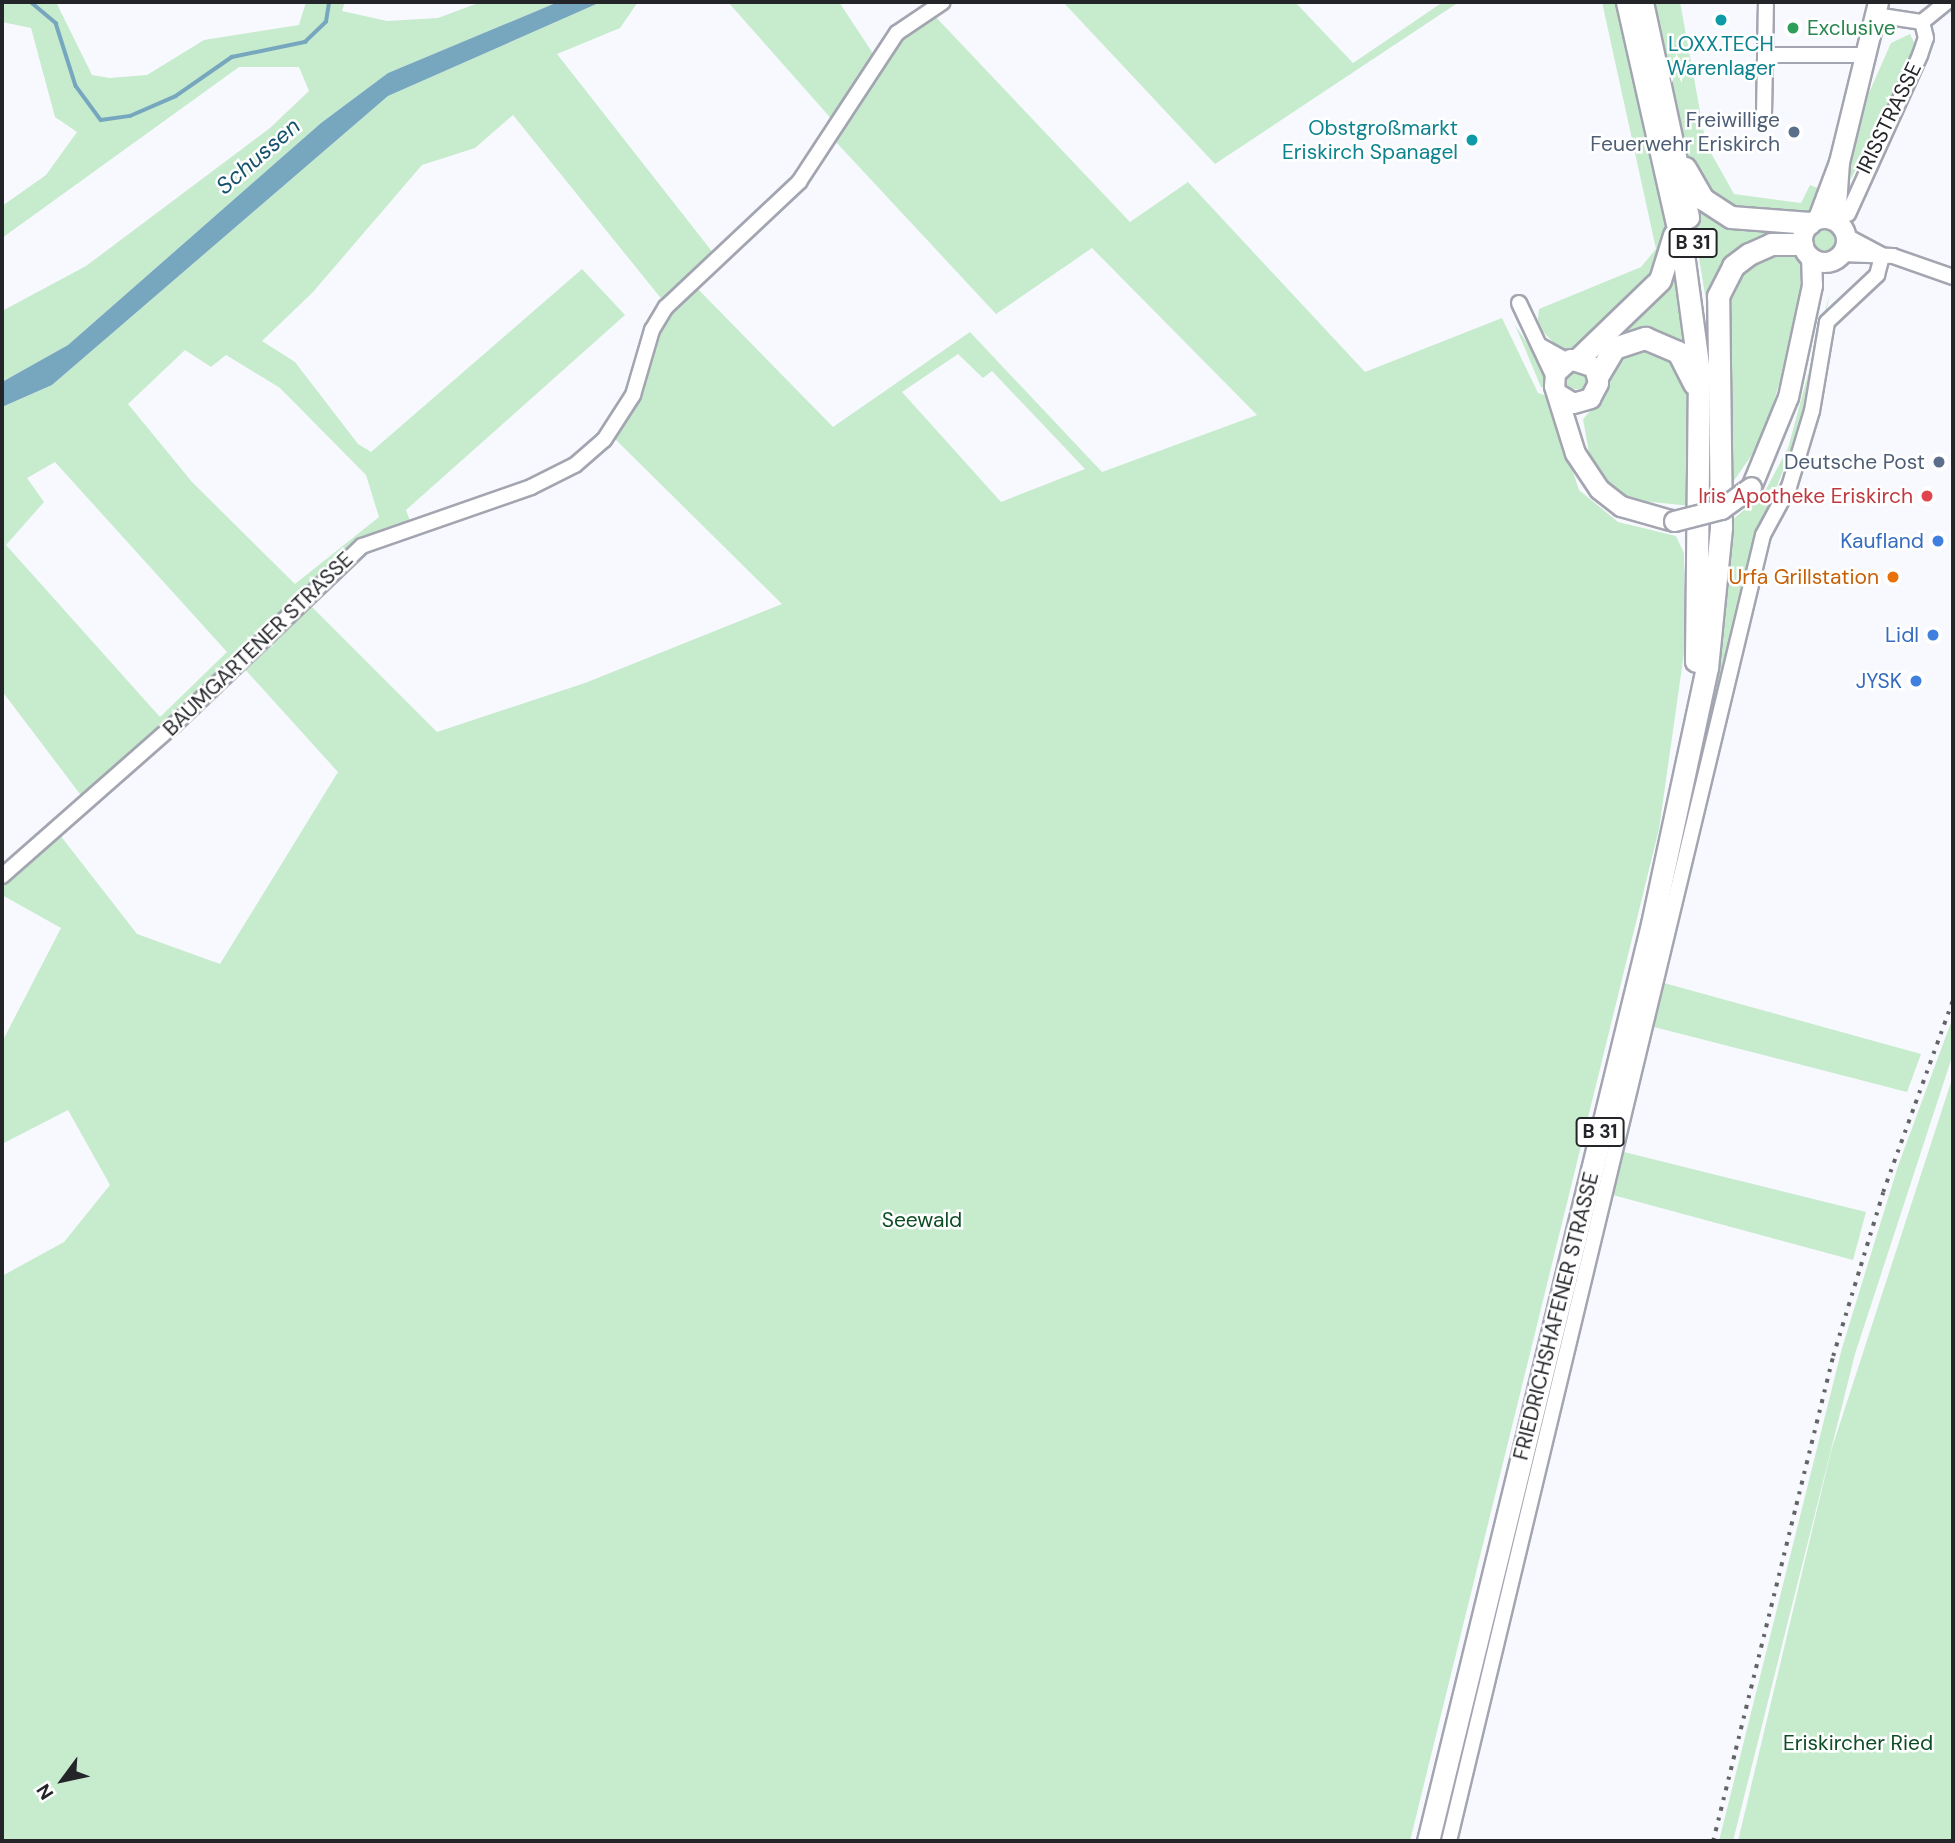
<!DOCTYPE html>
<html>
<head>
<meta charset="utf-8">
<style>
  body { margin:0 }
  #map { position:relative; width:1955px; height:1843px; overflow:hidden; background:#f8f9fe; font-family:"DM Sans",sans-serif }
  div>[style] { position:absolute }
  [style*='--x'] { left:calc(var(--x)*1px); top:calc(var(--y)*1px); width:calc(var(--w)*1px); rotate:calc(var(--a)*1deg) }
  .green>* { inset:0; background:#c7ebcd }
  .round { border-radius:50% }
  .water>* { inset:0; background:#77a7bf }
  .stream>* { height:3.5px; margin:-1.75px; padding:0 1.75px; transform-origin:1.75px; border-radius:1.75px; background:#77a7bf }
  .roads { filter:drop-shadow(2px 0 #a3a5b0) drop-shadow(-2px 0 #a3a5b0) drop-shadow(0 2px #a3a5b0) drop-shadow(0 -2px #a3a5b0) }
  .street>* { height:14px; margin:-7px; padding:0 7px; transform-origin:7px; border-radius:7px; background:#fff }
  .secondary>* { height:19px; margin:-9.5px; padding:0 9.5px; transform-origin:9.5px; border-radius:9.5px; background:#fff }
  .secondary>.ring { margin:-9.5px; padding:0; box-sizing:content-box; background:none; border:19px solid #fff; border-radius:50% }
  .primary>* { height:21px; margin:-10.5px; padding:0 10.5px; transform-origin:10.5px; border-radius:10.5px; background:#fff }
  .rail>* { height:3.5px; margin-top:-1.75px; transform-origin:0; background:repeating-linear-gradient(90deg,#626367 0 3.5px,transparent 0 10.5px) }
  .bridges { filter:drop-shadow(2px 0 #a3a5b0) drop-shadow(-2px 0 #a3a5b0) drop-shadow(0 2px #a3a5b0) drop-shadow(0 -2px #a3a5b0) }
  .secondary-bridge>* { height:19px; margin:-9.5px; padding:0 9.5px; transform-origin:9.5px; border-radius:9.5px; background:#fff }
  .dots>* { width:19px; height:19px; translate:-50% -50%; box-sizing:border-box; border:4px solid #fff; border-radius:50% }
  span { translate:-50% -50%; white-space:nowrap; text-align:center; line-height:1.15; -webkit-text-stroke:5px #fff; paint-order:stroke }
  .shield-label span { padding:2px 5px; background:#fff; border:2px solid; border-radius:5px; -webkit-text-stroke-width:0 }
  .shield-label { font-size:19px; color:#242529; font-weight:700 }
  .leisure-label { font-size:21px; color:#27864d }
  .left { translate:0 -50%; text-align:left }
  .culture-label { font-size:21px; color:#0d838f }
  .right { translate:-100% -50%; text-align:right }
  .street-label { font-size:21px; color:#242529 }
  .service-label { font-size:21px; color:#4e5e75 }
  .health-label { font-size:21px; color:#be3a42 }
  .shop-label { font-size:21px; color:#366cbe }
  .food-label { font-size:21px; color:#c56008 }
  .park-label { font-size:21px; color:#0d4d24 }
  .water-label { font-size:23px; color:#14526c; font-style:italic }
  .frame { position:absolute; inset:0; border:4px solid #242529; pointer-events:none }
  .north { position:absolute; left:28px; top:1745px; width:70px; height:70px; -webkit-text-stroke:5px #fff; paint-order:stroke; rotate:237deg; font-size:19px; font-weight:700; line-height:28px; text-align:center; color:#242529 }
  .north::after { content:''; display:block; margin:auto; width:24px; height:32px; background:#242529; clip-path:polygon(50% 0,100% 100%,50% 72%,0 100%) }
</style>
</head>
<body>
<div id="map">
  <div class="green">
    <div style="clip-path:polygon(2px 2px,56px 2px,92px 75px,110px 78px,147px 75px,204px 40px,299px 25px,306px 2px,345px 2px,342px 11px,387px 21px,438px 18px,481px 2px,558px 2px,388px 73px,321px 123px,68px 345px,2px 382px,2px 311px,86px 266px,270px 128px,309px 91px,299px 67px,239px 67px,2px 238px,2px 206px,46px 175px,77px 132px,55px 117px,31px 28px,2px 22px)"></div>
    <div style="clip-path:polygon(evenodd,601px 2px,638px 2px,620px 28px,557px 54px,714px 254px,664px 302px,513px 115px,475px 148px,422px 165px,313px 292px,262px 341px,295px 362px,358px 444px,371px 452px,582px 269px,625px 315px,406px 510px,410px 521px,356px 544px,324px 570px,168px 725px,83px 798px,2px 691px,2px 407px,52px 385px,388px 96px,601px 2px,185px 350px,211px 367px,226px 355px,280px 388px,366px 475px,379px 517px,295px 584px,192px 482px,128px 404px,185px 350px,601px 2px,55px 462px,227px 652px,160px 717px,6px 545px,44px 502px,27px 478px,55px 462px)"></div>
    <div style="clip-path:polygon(728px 2px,839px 2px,874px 55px,835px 123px)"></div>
    <div style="clip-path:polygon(1063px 2px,1295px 2px,1353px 63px,1443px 2px,1459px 2px,1215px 164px)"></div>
    <div style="clip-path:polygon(1602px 2px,1618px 2px,1669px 233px,1657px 276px,1571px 351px,1562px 351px,1537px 326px,1539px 309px,1641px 267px,1656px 249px)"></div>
    <div style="clip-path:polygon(1649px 2px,1680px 2px,1706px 144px,1734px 194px,1801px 203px,1810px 185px,1820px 189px,1811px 215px,1718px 206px,1690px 170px)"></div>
    <div style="clip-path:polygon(evenodd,931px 12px,1130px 222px,1188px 182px,1365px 372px,1502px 318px,1538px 393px,1548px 396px,1579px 490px,1618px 522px,1676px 536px,1684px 553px,1685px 646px,1659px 829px,1410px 1841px,2px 1841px,2px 1276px,64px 1242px,110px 1185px,68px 1110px,2px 1144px,2px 1042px,61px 928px,2px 895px,2px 880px,56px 830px,137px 934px,220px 964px,338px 772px,241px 665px,305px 600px,437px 732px,585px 683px,782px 604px,613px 437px,659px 325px,693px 284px,833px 427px,970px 332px,1102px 472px,1257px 415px,1092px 248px,996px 314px,835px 141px,898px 38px,931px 12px,958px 354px,983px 378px,992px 371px,1085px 469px,1001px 502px,902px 392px,958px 354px)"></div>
    <div style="clip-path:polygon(1910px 34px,1918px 50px,1842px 196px,1868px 95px,1891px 43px)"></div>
    <div style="clip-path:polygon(1687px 185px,1694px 194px,1789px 231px,1774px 236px,1707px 307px)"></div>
    <div class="round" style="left:1812px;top:228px;width:26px;height:26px"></div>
    <div style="clip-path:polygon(1793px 251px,1806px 271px,1796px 329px,1762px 440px,1729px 488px,1728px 282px,1757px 253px)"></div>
    <div style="clip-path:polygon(1677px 260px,1693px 362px,1668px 337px,1600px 354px)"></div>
    <div style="clip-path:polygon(1830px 293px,1807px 408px,1753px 549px,1719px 681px,1701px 787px,1694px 787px,1725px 621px,1731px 521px,1764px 493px,1788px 448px)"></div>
    <div style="clip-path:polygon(1515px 325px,1546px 371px,1550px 390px,1541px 387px)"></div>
    <div style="clip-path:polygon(1625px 348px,1665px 349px,1688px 386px,1691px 506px,1632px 500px,1609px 485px,1589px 453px,1583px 419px,1604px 396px,1608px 369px)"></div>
    <div style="clip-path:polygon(1570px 367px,1590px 376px,1587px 390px,1565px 388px)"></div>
    <div style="clip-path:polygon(1664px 983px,1921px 1054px,1907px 1092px,1654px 1027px)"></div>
    <div style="clip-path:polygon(1953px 1017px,1953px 1054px,1855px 1354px,1733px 1841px,1719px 1841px,1842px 1348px,1898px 1166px)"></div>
    <div style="clip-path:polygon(1953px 1076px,1953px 1841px,1738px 1841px,1831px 1451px)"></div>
    <div style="clip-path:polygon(1624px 1152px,1866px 1212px,1853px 1260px,1613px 1195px)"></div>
  </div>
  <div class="water">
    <div style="clip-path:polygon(558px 2px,601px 2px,388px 96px,52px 385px,2px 407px,2px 382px,68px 345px,321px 123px,388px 73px)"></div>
  </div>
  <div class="stream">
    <div style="--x:31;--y:2;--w:33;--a:40"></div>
    <div style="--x:56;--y:23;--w:66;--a:72.4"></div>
    <div style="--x:76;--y:86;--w:42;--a:53.7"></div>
    <div style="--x:101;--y:120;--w:29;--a:-8"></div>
    <div style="--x:130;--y:116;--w:50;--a:-23.5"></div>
    <div style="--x:176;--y:96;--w:68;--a:-34.9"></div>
    <div style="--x:232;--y:57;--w:75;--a:-11.6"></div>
    <div style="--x:305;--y:42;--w:29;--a:-44"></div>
    <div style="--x:326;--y:22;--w:20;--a:-81"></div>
  </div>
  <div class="roads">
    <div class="street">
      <div style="--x:1875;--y:15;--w:48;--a:8.5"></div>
      <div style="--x:1922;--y:22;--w:32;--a:-39"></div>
      <div style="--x:1766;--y:55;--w:99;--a:0"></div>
      <div style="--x:1764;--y:115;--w:113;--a:-89"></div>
      <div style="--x:1848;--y:214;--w:175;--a:-65.6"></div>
      <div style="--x:1920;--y:55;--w:18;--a:-71"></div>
      <div style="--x:1926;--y:38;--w:16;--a:-104"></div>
      <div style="--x:1846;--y:236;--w:40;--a:28"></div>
      <div style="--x:1842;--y:254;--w:51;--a:2.2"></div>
      <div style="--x:1893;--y:256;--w:64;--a:19.3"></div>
      <div style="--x:1519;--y:303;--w:82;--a:64.7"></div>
      <div style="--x:1539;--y:345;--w:31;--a:29"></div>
      <div style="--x:2;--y:876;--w:230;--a:-41.3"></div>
      <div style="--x:175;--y:724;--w:258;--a:-43.6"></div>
      <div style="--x:362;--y:546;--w:179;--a:-19.2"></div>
      <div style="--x:531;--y:487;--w:49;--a:-26.6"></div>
      <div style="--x:575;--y:465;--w:38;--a:-41"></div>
      <div style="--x:604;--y:440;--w:54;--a:-57.2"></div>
      <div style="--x:633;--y:395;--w:68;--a:-73.7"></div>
      <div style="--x:652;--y:330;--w:27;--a:-59"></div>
      <div style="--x:666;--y:307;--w:183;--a:-43.2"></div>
      <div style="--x:799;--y:182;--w:178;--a:-56.7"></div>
      <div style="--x:897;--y:33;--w:55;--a:-34"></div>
      <div style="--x:1449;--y:1841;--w:1343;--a:-76.48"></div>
      <div style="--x:1763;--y:535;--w:55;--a:-61.6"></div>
      <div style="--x:1789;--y:487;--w:79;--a:-73.2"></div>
      <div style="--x:1812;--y:411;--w:90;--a:-80.4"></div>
      <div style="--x:1827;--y:322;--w:69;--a:-43.2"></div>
      <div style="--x:1877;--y:275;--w:20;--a:-75"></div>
    </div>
    <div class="secondary">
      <div class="ring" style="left:1802px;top:218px;width:25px;height:25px"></div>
      <div style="--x:1818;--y:218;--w:60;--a:-69.4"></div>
      <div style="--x:1839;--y:162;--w:165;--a:-76.3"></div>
      <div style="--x:1835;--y:220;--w:58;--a:-86.1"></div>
      <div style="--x:1558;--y:394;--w:17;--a:31"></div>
      <div style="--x:1573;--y:403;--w:18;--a:-16"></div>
      <div style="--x:1590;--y:398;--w:17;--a:-62"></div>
      <div style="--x:1598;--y:383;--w:16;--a:-104"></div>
      <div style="--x:1594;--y:367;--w:25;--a:-162"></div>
      <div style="--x:1570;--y:359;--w:21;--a:137"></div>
      <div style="--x:1555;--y:373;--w:13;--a:94"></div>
      <div style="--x:1554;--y:386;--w:70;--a:72.6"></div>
      <div style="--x:1575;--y:453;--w:43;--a:56.3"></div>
      <div style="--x:1599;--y:489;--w:28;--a:38"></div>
      <div style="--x:1621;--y:506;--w:55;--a:15.8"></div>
      <div style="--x:1751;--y:487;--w:97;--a:-67.7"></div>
      <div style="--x:1788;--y:397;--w:115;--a:-77.9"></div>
      <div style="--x:1812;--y:285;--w:27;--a:-92"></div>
    </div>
    <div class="primary">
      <div style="--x:1627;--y:2;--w:250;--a:77.3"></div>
      <div style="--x:1682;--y:246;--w:127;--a:82.3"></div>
      <div style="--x:1699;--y:372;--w:289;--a:90.6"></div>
      <div style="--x:1642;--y:2;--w:220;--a:77.9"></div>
      <div style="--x:1685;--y:168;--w:36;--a:60"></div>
      <div style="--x:1703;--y:199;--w:33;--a:33"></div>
      <div style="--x:1731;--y:217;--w:79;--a:4.3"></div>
      <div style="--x:1579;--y:358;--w:112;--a:-43.9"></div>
      <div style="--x:1660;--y:280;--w:47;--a:-72.7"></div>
      <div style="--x:1598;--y:375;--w:31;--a:-59"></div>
      <div style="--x:1614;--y:348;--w:33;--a:-18"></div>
      <div style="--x:1645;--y:338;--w:36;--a:23"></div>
      <div style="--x:1678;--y:352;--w:36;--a:63"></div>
      <div style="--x:1428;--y:1841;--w:944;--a:-76.27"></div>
      <div style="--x:1652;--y:924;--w:262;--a:-77.9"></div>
      <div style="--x:1707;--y:668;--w:141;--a:-84.3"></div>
      <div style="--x:1721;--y:528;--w:232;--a:-90.7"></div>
      <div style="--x:1718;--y:296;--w:34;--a:-63"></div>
      <div style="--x:1733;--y:266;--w:20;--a:-37"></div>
      <div style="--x:1749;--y:254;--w:24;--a:-24"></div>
      <div style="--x:1771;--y:244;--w:31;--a:0"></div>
    </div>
  </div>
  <div class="rail">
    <div style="--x:1713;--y:1841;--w:500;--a:-76.1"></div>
    <div style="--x:1833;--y:1356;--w:171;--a:-73"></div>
    <div style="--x:1883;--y:1192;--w:204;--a:-70"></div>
  </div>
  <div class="bridges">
    <div class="secondary-bridge">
      <div style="--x:1674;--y:521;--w:49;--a:-14.3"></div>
      <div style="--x:1721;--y:509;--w:37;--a:-36"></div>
    </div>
  </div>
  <div class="dots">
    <div style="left:1721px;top:20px;background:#0f9aa8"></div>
    <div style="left:1793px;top:28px;background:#2e9e5b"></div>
    <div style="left:1794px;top:132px;background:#5c6f8a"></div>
    <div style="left:1472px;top:140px;background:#0f9aa8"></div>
    <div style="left:1939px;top:462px;background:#5c6f8a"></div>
    <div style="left:1927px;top:496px;background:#e0444e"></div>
    <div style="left:1938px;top:541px;background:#3f7fe0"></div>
    <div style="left:1893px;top:577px;background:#e8710a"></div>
    <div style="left:1933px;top:635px;background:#3f7fe0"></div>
    <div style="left:1916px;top:681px;background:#3f7fe0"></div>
  </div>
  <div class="shield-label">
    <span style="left:1693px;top:243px">B 31</span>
    <span style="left:1600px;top:1132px">B 31</span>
  </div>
  <div class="leisure-label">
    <span class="left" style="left:1807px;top:28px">Exclusive</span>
  </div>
  <div class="culture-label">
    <span style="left:1721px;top:56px">LOXX.TECH<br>Warenlager</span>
    <span class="right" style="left:1458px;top:140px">Obstgroßmarkt<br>Eriskirch Spanagel</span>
  </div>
  <div class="street-label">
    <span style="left:1889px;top:118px;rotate:-64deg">IRISSTRASSE</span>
    <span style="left:258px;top:644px;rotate:-44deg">BAUMGARTENER STRASSE</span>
    <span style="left:1556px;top:1316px;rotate:-76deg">FRIEDRICHSHAFENER STRASSE</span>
  </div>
  <div class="service-label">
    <span class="right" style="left:1780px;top:132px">Freiwillige<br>Feuerwehr Eriskirch</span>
    <span class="right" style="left:1925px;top:462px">Deutsche Post</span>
  </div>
  <div class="health-label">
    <span class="right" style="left:1913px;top:496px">Iris Apotheke Eriskirch</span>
  </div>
  <div class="shop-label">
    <span class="right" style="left:1924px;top:541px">Kaufland</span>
    <span class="right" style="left:1919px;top:635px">Lidl</span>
    <span class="right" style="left:1902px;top:681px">JYSK</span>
  </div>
  <div class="food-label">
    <span class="right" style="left:1879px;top:577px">Urfa Grillstation</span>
  </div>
  <div class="park-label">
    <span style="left:922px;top:1220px">Seewald</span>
    <span style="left:1858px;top:1743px">Eriskircher Ried</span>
  </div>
  <div class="water-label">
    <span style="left:258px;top:156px;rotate:-41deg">Schussen</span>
  </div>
  <div class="frame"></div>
  <div class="north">N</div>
</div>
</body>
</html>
